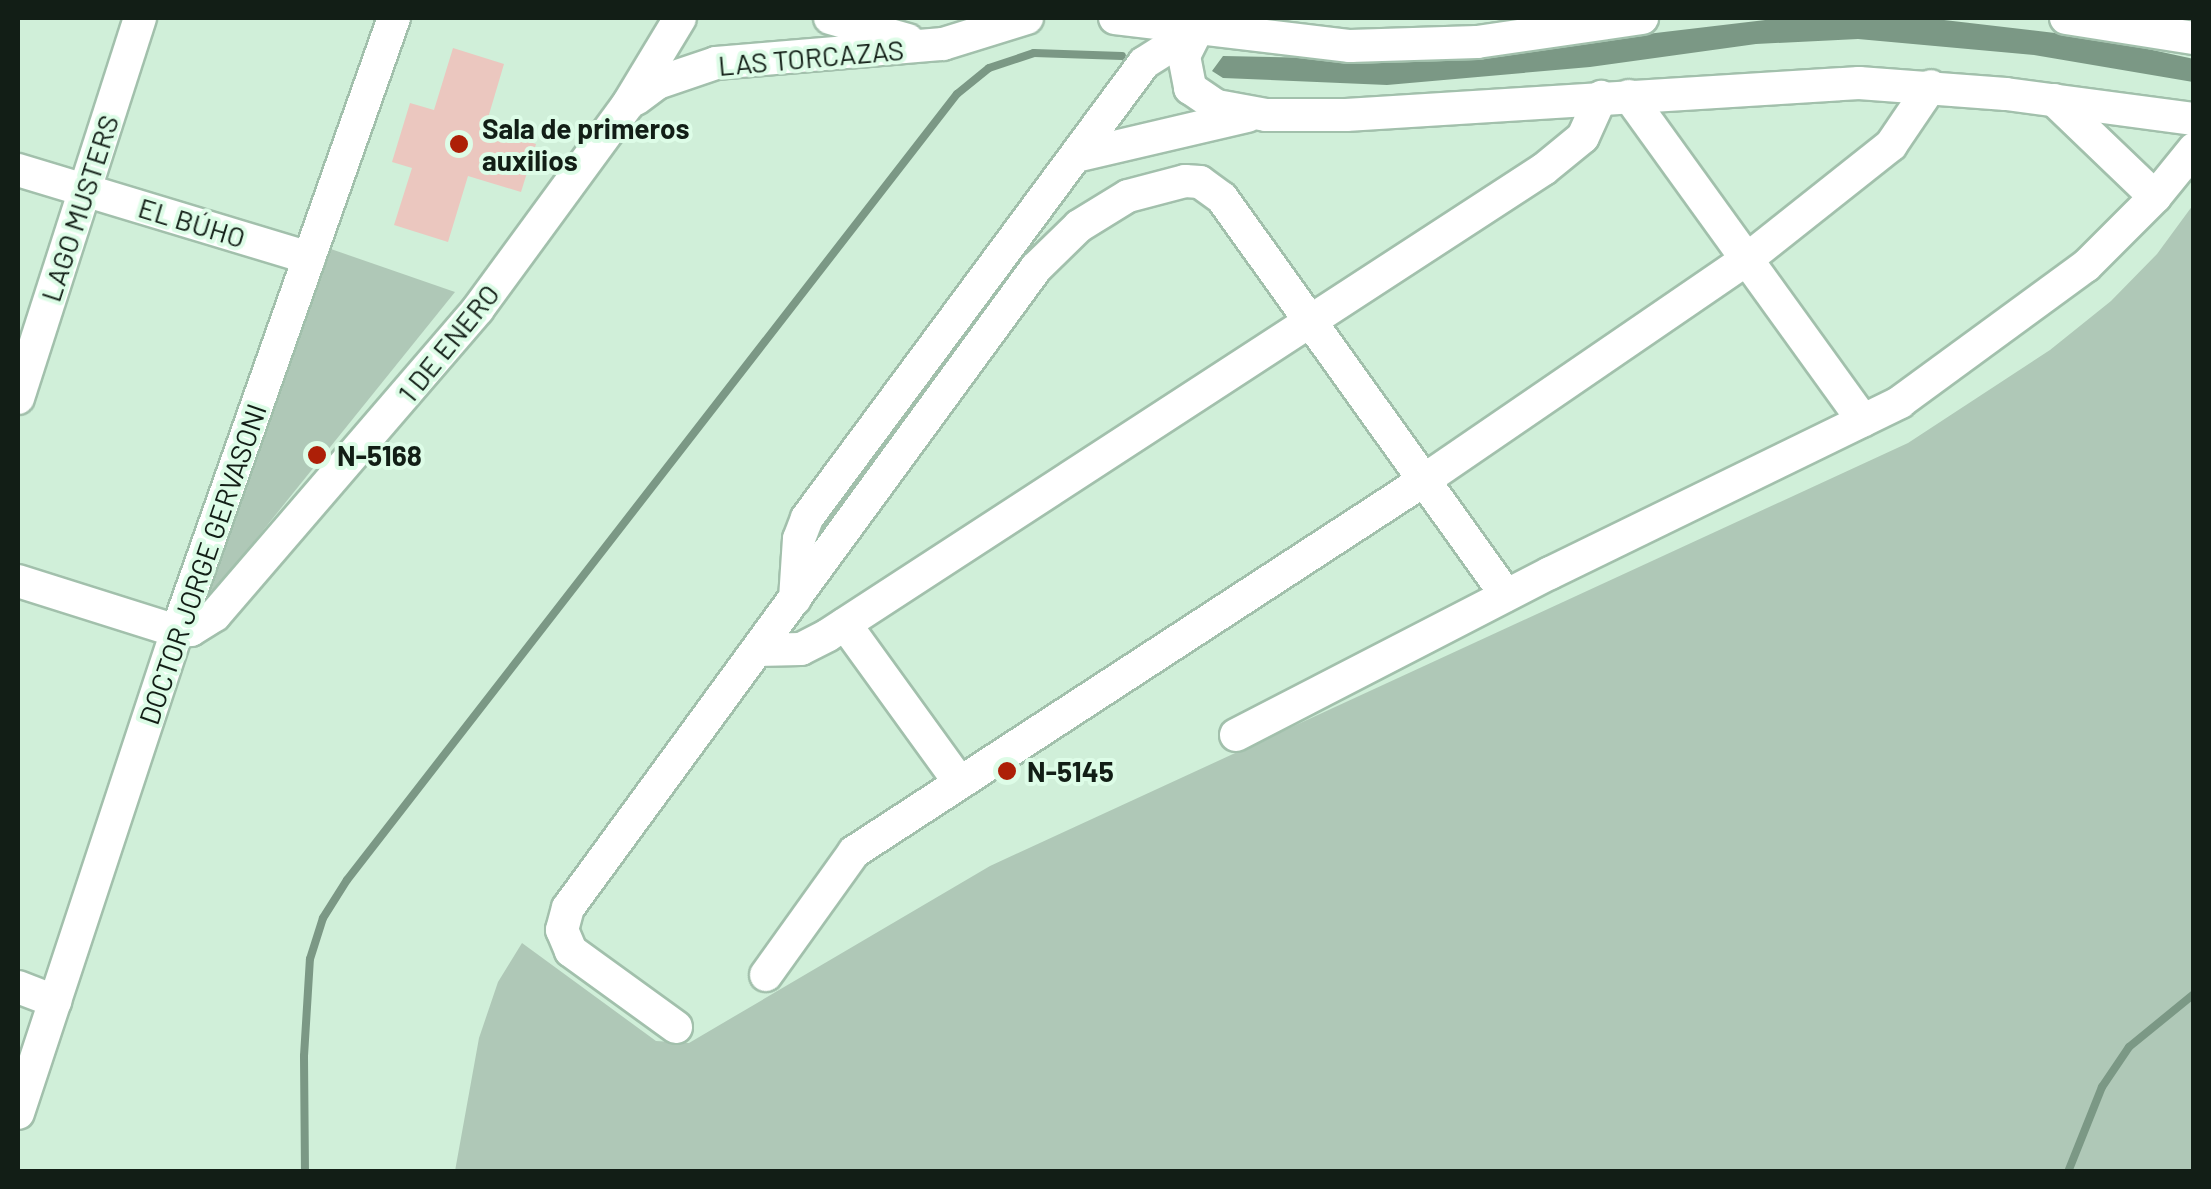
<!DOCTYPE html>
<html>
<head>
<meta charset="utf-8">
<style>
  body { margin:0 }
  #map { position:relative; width:2211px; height:1189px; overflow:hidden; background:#d0efd9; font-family:Barlow,sans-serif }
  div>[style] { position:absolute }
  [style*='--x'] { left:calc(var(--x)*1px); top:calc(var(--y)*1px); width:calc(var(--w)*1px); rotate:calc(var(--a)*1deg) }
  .green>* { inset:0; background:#afc8b7 }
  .water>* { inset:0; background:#7b9885 }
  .stream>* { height:8px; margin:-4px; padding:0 4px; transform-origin:4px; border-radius:4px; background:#7b9885 }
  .building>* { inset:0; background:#ebc7bf }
  .roads { filter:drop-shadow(2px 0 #a2c0ac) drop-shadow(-2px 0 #a2c0ac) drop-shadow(0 2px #a2c0ac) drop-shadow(0 -2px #a2c0ac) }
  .minor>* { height:32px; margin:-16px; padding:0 16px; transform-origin:16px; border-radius:16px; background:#fff }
  .dots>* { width:28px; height:28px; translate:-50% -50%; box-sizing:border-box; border:5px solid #ddfce7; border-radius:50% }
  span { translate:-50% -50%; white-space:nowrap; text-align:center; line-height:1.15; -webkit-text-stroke:8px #ddfce7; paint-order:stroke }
  .street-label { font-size:28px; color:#121e16 }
  .poi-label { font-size:28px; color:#121e16; font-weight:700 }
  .left { translate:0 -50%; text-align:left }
  .frame { position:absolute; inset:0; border:20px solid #121e16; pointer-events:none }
</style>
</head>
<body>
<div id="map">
  <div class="green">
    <div style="clip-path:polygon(2193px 205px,2193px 1171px,455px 1171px,479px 1038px,498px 982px,522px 943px,656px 1041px,689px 1043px,990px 866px,1908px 443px,2050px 350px,2111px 301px,2157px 254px)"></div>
    <div style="clip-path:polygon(328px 248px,455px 292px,207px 600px,197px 602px)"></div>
  </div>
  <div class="water">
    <div style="clip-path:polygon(1782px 18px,1927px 18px,2097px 38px,2194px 59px,2193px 82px,2034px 55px,1858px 39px,1756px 44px,1590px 67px,1387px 85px,1223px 78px,1212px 71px,1223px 56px,1364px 59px,1605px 39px)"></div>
  </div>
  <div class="stream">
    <div style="--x:305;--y:1172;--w:116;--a:-90.5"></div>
    <div style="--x:304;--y:1056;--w:97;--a:-86.5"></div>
    <div style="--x:310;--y:959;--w:43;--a:-72.4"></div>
    <div style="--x:323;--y:918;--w:45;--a:-57.7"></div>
    <div style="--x:347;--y:880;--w:995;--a:-52.19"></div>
    <div style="--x:957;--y:94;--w:41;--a:-39.1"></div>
    <div style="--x:989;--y:68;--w:47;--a:-18.4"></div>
    <div style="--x:1034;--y:53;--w:88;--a:2"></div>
    <div style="--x:2068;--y:1172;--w:92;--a:-68.2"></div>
    <div style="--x:2102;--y:1087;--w:48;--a:-56"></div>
    <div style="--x:2129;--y:1047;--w:84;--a:-39.2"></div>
  </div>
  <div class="building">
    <div style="clip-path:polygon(453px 48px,504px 64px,485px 128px,536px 144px,521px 192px,468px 176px,448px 242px,394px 225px,412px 168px,392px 162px,410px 103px,434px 110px)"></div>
  </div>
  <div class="roads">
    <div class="minor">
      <div style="--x:830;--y:18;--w:81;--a:15.8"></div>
      <div style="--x:1115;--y:18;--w:237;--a:6.8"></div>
      <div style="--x:1350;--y:46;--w:127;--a:-1.8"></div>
      <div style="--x:1477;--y:42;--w:167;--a:-8.3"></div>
      <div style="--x:1203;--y:18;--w:42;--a:116.6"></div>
      <div style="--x:1184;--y:56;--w:33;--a:79"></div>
      <div style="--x:1190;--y:88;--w:32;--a:34"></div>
      <div style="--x:1217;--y:106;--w:50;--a:10.4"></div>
      <div style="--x:1266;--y:115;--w:80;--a:0"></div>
      <div style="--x:1346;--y:115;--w:514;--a:-3.57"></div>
      <div style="--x:1859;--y:83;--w:147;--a:4.3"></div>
      <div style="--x:2006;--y:94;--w:190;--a:7.6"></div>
      <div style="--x:2066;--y:18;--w:130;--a:8.9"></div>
      <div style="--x:1629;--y:96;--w:400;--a:54.2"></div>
      <div style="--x:636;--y:99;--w:26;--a:-37"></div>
      <div style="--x:657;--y:83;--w:62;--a:-18.7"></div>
      <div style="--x:716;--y:63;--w:228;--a:-4.8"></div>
      <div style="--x:943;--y:44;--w:88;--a:-17.2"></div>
      <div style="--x:2054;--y:100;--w:140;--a:43.8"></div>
      <div style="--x:1076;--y:156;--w:176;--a:-13.2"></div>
      <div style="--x:18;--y:170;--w:304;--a:16.8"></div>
      <div style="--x:18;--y:398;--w:399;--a:-72.2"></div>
      <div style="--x:18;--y:581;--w:167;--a:17.5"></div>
      <div style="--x:177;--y:631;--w:14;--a:-4"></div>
      <div style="--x:191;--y:630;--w:28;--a:-32"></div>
      <div style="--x:215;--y:615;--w:403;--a:-49.3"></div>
      <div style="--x:478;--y:309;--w:254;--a:-53.8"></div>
      <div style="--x:628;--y:104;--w:100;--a:-58.8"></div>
      <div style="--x:795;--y:599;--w:60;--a:-86.2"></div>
      <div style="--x:799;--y:539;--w:22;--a:-69"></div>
      <div style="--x:807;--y:518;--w:566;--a:-53.47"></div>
      <div style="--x:1144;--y:63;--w:62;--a:-32.4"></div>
      <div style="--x:845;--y:624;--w:196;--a:54.1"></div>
      <div style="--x:757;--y:650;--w:44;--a:-1.3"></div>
      <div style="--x:801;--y:649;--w:30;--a:-27"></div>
      <div style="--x:828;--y:635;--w:854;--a:-33.06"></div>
      <div style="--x:1544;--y:169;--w:50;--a:-39.4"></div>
      <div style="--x:1583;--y:137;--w:44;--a:-65.8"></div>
      <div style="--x:1236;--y:735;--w:353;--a:-27.3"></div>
      <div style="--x:1550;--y:573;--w:390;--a:-26"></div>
      <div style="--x:1900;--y:402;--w:230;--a:-36.2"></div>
      <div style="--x:2086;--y:266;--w:98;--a:-45"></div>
      <div style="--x:2155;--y:197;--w:62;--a:-50.9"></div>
      <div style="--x:766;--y:975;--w:151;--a:-54.4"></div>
      <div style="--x:854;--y:852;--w:679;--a:-33.11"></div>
      <div style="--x:1423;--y:481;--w:391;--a:-34.4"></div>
      <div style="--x:1746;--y:260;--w:185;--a:-38.4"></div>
      <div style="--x:1891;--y:145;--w:71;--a:-55.9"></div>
      <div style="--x:18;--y:987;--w:40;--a:21"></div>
      <div style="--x:676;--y:1027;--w:130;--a:-144.1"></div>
      <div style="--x:571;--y:951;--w:23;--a:-113"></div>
      <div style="--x:562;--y:930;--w:23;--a:-75"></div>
      <div style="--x:568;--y:908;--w:793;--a:-53.82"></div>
      <div style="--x:1036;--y:268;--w:60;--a:-44.3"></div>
      <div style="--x:1079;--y:226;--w:57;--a:-31.5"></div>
      <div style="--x:1128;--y:196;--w:59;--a:-14.7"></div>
      <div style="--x:1185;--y:181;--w:15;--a:4"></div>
      <div style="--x:1200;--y:182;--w:27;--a:36"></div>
      <div style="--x:1222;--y:198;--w:488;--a:54.4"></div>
      <div style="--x:18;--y:1113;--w:508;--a:-71.74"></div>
      <div style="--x:177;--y:631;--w:650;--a:-70.51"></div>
    </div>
  </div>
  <div class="dots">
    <div style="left:459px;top:144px;background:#ad1f07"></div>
    <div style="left:317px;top:455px;background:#ad1f07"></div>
    <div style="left:1007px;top:771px;background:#ad1f07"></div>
  </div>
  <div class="street-label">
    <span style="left:811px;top:57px;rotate:-5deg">LAS TORCAZAS</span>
    <span style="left:79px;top:208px;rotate:-72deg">LAGO MUSTERS</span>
    <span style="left:192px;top:222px;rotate:17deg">EL BÚHO</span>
    <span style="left:448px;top:343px;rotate:-51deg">1 DE ENERO</span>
    <span style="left:202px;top:564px;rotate:-71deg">DOCTOR JORGE GERVASONI</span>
  </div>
  <div class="poi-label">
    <span class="left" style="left:482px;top:144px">Sala de primeros<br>auxilios</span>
    <span class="left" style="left:337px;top:455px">N-5168</span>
    <span class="left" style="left:1027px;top:771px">N-5145</span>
  </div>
  <div class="frame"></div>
</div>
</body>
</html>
